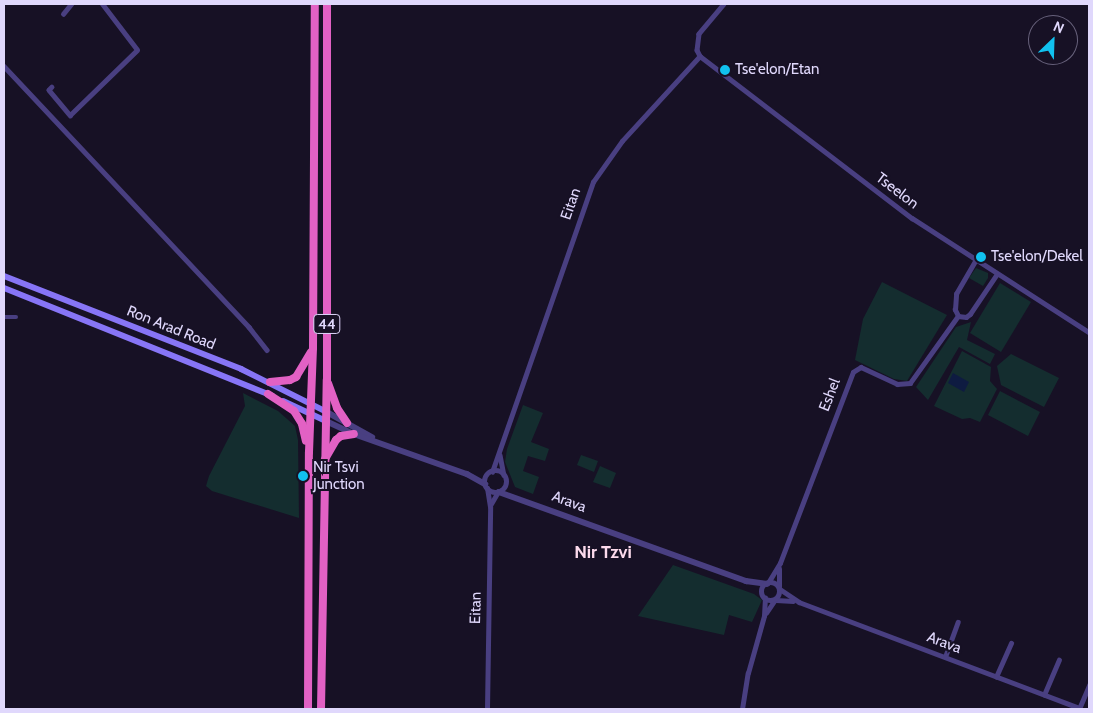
<!DOCTYPE html>
<html>
<head>
<meta charset="utf-8">
<style>
  body { margin:0 }
  #map { position:relative; width:1093px; height:713px; overflow:hidden; background:#171125; font-family:Cabin,sans-serif }
  div>[style] { position:absolute }
  [style*='--x'] { left:calc(var(--x)*1px); top:calc(var(--y)*1px); width:calc(var(--w)*1px); rotate:calc(var(--a)*1deg) }
  .green>* { inset:0; background:#142d2f }
  .water>* { inset:0; background:#0e1b41 }
  .minor>* { height:4.5px; margin:-2.25px; padding:0 2.25px; transform-origin:2.25px; border-radius:2.25px; background:#493f81 }
  .tertiary>* { height:5.5px; margin:-2.75px; padding:0 2.75px; transform-origin:2.75px; border-radius:2.75px; background:#493f81 }
  .tertiary>.ring { margin:-2.75px; padding:0; box-sizing:content-box; background:none; border:5.5px solid #493f81; border-radius:50% }
  .secondary>* { height:6px; margin:-3px; padding:0 3px; transform-origin:3px; border-radius:3px; background:#8775f6 }
  .trunk>* { height:8px; margin:-4px; padding:0 4px; transform-origin:4px; border-radius:4px; background:#e261c4 }
  .dots>* { width:14px; height:14px; translate:-50% -50%; box-sizing:border-box; border:2px solid #171125; border-radius:50% }
  span { translate:-50% -50%; white-space:nowrap; text-align:center; line-height:1.15; -webkit-text-stroke:4px #171125; paint-order:stroke }
  .shield-label span { padding:1px 4px; background:#171125; border:1px solid; border-radius:4px; -webkit-text-stroke-width:0 }
  .shield-label { font-size:14px; color:#e0d8fc; font-weight:700 }
  .poi-label { font-size:15px; color:#e0d8fc }
  .left { translate:0 -50%; text-align:left }
  .street-label { font-size:15px; color:#e0d8fc }
  .quarter-label { font-size:18px; color:#fcdaec; font-weight:700 }
  .frame { position:absolute; inset:0; border:5px solid #e0d8fc; pointer-events:none }
  .north { position:absolute; left:1028px; top:15px; width:50px; height:50px; box-sizing:border-box; background:#171125; border:1px solid #67617b; border-radius:50%; rotate:24deg; font-size:14px; font-weight:700; line-height:20px; text-align:center; color:#e0d8fc }
  .north::after { content:''; display:block; margin:auto; width:18px; height:22px; background:#11c1ef; clip-path:polygon(50% 0,100% 100%,50% 72%,0 100%) }
</style>
</head>
<body>
<div id="map">
  <div class="green">
    <div style="clip-path:polygon(976px 268px,988px 273px,988px 278px,983px 286px,969px 278px)"></div>
    <div style="clip-path:polygon(882px 282px,947px 315px,907px 381px,894px 379px,855px 360px,863px 319px)"></div>
    <div style="clip-path:polygon(1000px 283px,1031px 302px,1001px 352px,970px 333px)"></div>
    <div style="clip-path:polygon(971px 322px,967px 340px,995px 354px,990px 364px,959px 347px,928px 400px,916px 387px,956px 327px)"></div>
    <div style="clip-path:polygon(962px 351px,991px 367px,990px 381px,997px 389px,980px 422px,970px 418px,962px 419px,934px 406px)"></div>
    <div style="clip-path:polygon(1011px 354px,1059px 378px,1044px 407px,1001px 385px,997px 366px)"></div>
    <div style="clip-path:polygon(1000px 391px,1040px 412px,1028px 436px,988px 415px)"></div>
    <div style="clip-path:polygon(243px 393px,278px 411px,295px 426px,298px 440px,299px 518px,212px 491px,206px 486px,209px 476px,245px 406px)"></div>
    <div style="clip-path:polygon(523px 405px,543px 413px,531px 442px,549px 449px,545px 461px,528px 456px,523px 471px,539px 477px,533px 494px,515px 487px,505px 462px,507px 449px)"></div>
    <div style="clip-path:polygon(581px 455px,598px 461px,594px 472px,577px 465px)"></div>
    <div style="clip-path:polygon(600px 466px,616px 473px,610px 488px,593px 482px)"></div>
    <div style="clip-path:polygon(673px 565px,754px 594px,762px 600px,752px 622px,729px 615px,724px 635px,638px 616px)"></div>
  </div>
  <div class="water">
    <div style="clip-path:polygon(953px 373px,969px 382px,964px 392px,948px 383px)"></div>
  </div>
  <div class="minor">
    <div style="--x:724;--y:4;--w:39;--a:130"></div>
    <div style="--x:699;--y:34;--w:16;--a:97"></div>
    <div style="--x:697;--y:50;--w:7;--a:63"></div>
    <div style="--x:700;--y:56;--w:267;--a:37.4"></div>
    <div style="--x:912;--y:218;--w:211;--a:32.8"></div>
    <div style="--x:63;--y:14;--w:13;--a:-51"></div>
    <div style="--x:4;--y:66;--w:358;--a:46.8"></div>
    <div style="--x:249;--y:327;--w:29;--a:52"></div>
    <div style="--x:52;--y:87;--w:4;--a:135"></div>
    <div style="--x:49;--y:90;--w:33;--a:50"></div>
    <div style="--x:70;--y:115;--w:93;--a:-44.1"></div>
    <div style="--x:137;--y:50;--w:58;--a:-127.3"></div>
    <div style="--x:958;--y:316;--w:7;--a:-117"></div>
    <div style="--x:955;--y:310;--w:16;--a:-86"></div>
    <div style="--x:956;--y:294;--w:39;--a:-60"></div>
    <div style="--x:958;--y:316;--w:8;--a:7"></div>
    <div style="--x:966;--y:317;--w:5;--a:-37"></div>
    <div style="--x:970;--y:314;--w:48;--a:-56"></div>
    <div style="--x:4;--y:317;--w:12;--a:0"></div>
    <div style="--x:500;--y:455;--w:20;--a:79"></div>
    <div style="--x:492;--y:472;--w:307;--a:-70.8"></div>
    <div style="--x:593;--y:182;--w:50;--a:-54.7"></div>
    <div style="--x:622;--y:141;--w:115;--a:-47.5"></div>
    <div style="--x:491;--y:504;--w:14;--a:-60"></div>
    <div style="--x:768;--y:583;--w:23;--a:-59"></div>
    <div style="--x:780;--y:563;--w:204;--a:-69.1"></div>
    <div style="--x:853;--y:372;--w:9;--a:-32"></div>
    <div style="--x:861;--y:367;--w:40;--a:25"></div>
    <div style="--x:897;--y:384;--w:13;--a:-4"></div>
    <div style="--x:910;--y:383;--w:82;--a:-54.4"></div>
    <div style="--x:779;--y:587;--w:18;--a:-90"></div>
    <div style="--x:780;--y:589;--w:23;--a:34"></div>
    <div style="--x:799;--y:602;--w:299;--a:20.7"></div>
    <div style="--x:776;--y:600;--w:17;--a:3"></div>
    <div style="--x:766;--y:613;--w:14;--a:-56"></div>
    <div style="--x:945;--y:657;--w:37;--a:-70"></div>
    <div style="--x:996;--y:677;--w:37;--a:-66"></div>
    <div style="--x:1044;--y:695;--w:38;--a:-67"></div>
    <div style="--x:487;--y:709;--w:202;--a:-89.1"></div>
    <div style="--x:490;--y:507;--w:19;--a:-99"></div>
    <div style="--x:742;--y:709;--w:36;--a:-81"></div>
    <div style="--x:748;--y:673;--w:59;--a:-74.3"></div>
    <div style="--x:764;--y:616;--w:18;--a:-87"></div>
    <div style="--x:1079;--y:709;--w:26;--a:-67"></div>
  </div>
  <div class="tertiary">
    <div style="--x:325;--y:411;--w:54;--a:29"></div>
    <div style="--x:324;--y:420;--w:33;--a:25"></div>
    <div style="--x:354;--y:434;--w:120;--a:19.5"></div>
    <div style="--x:467;--y:474;--w:21;--a:29"></div>
    <div class="ring" style="left:485px;top:471px;width:16.5px;height:16.5px"></div>
    <div style="--x:499;--y:492;--w:263;--a:19.8"></div>
    <div style="--x:746;--y:581;--w:21;--a:8"></div>
    <div class="ring" style="left:762px;top:583px;width:12.5px;height:12.5px"></div>
  </div>
  <div class="secondary">
    <div style="--x:4;--y:276;--w:255;--a:21.4"></div>
    <div style="--x:241;--y:369;--w:94;--a:26.6"></div>
    <div style="--x:4;--y:288;--w:289;--a:21.9"></div>
    <div style="--x:283;--y:401;--w:45;--a:24.9"></div>
  </div>
  <div class="trunk">
    <div style="--x:270;--y:382;--w:20;--a:-6"></div>
    <div style="--x:290;--y:380;--w:7;--a:-27"></div>
    <div style="--x:296;--y:377;--w:29;--a:-59"></div>
    <div style="--x:328;--y:383;--w:27;--a:70"></div>
    <div style="--x:337;--y:408;--w:18;--a:56"></div>
    <div style="--x:268;--y:394;--w:31;--a:33"></div>
    <div style="--x:294;--y:411;--w:15;--a:58"></div>
    <div style="--x:302;--y:424;--w:17;--a:77"></div>
    <div style="--x:325;--y:459;--w:22;--a:-60"></div>
    <div style="--x:336;--y:440;--w:6;--a:-39"></div>
    <div style="--x:341;--y:436;--w:13;--a:-9"></div>
    <div style="--x:308;--y:709;--w:257;--a:-89.8"></div>
    <div style="--x:309;--y:452;--w:104;--a:-87.8"></div>
    <div style="--x:313;--y:348;--w:344;--a:-89.7"></div>
    <div style="--x:321;--y:709;--w:329;--a:-89"></div>
    <div style="--x:327;--y:380;--w:376;--a:-90"></div>
  </div>
  <div class="dots">
    <div style="left:725px;top:70px;background:#11c1ef"></div>
    <div style="left:981px;top:257px;background:#11c1ef"></div>
    <div style="left:303px;top:476px;background:#11c1ef"></div>
  </div>
  <div class="shield-label">
    <span style="left:327px;top:324px">44</span>
  </div>
  <div class="poi-label">
    <span class="left" style="left:735px;top:70px">Tse'elon/Etan</span>
    <span class="left" style="left:991px;top:257px">Tse'elon/Dekel</span>
    <span class="left" style="left:313px;top:476px">Nir Tsvi<br>Junction</span>
  </div>
  <div class="street-label">
    <span style="left:897px;top:191px;rotate:37deg">Tseelon</span>
    <span style="left:571px;top:204px;rotate:-71deg">Eitan</span>
    <span style="left:171px;top:328px;rotate:22deg">Ron Arad Road</span>
    <span style="left:830px;top:395px;rotate:-69deg">Eshel</span>
    <span style="left:569px;top:502px;rotate:20deg">Arava</span>
    <span style="left:476px;top:608px;rotate:-89deg">Eitan</span>
    <span style="left:944px;top:643px;rotate:21deg">Arava</span>
  </div>
  <div class="quarter-label">
    <span style="left:603px;top:552px">Nir Tzvi</span>
  </div>
  <div class="frame"></div>
  <div class="north">N</div>
</div>
</body>
</html>
